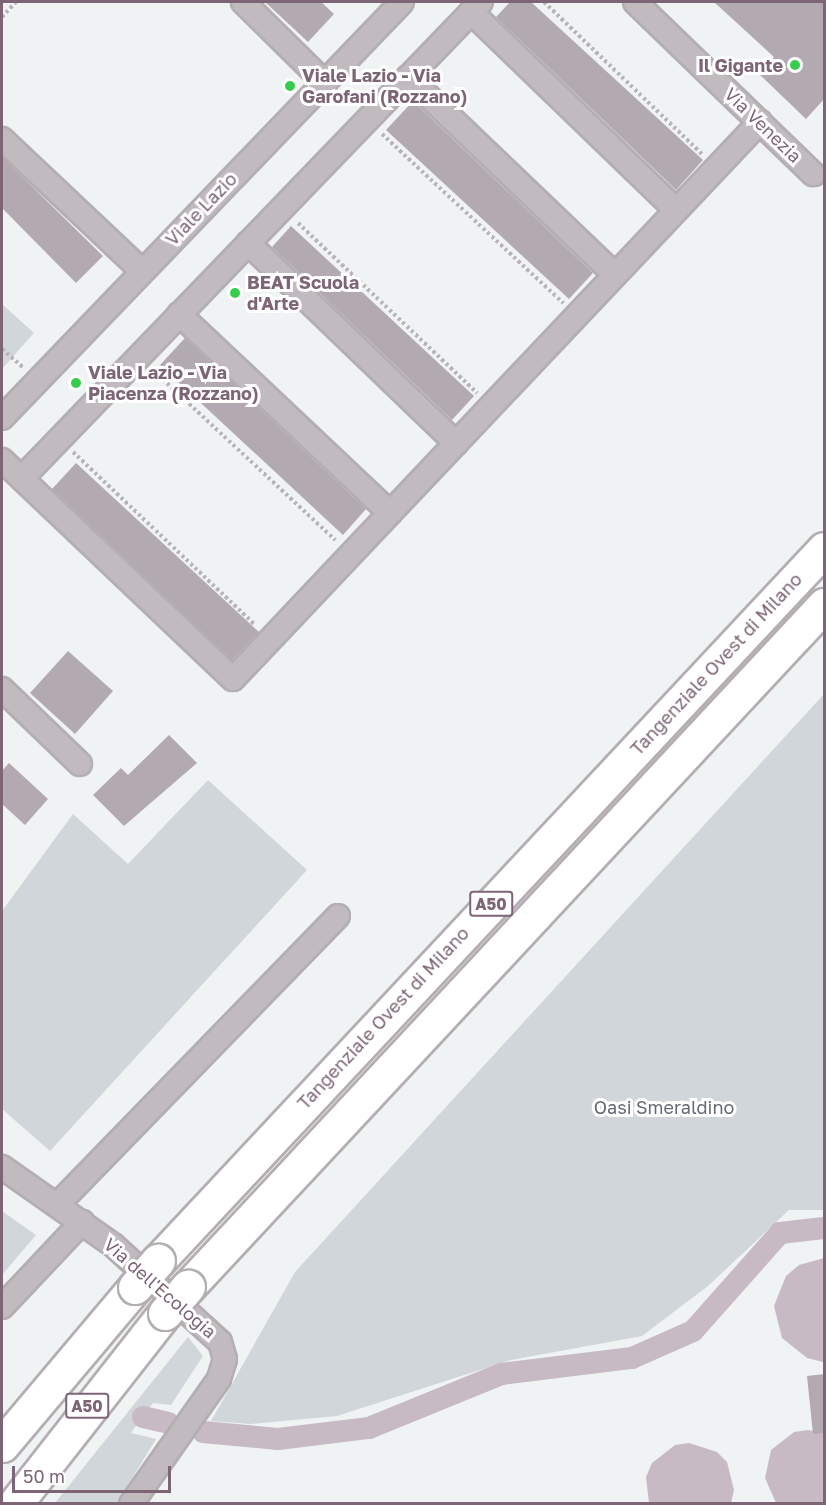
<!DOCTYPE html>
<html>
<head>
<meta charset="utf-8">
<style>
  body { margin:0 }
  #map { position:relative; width:826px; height:1505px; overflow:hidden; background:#f0f3f3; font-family:"Golos Text",sans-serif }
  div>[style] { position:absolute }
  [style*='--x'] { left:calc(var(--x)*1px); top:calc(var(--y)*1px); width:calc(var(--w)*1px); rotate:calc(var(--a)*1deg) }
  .green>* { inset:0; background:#d1d6da }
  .water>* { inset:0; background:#c7bac5 }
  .canal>* { height:22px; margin:-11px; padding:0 11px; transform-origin:11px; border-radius:11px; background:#c7bac5 }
  .building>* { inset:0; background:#b3a9b0 }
  .path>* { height:4px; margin-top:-2px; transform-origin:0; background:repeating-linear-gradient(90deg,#b9b4b7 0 3px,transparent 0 6px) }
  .roads { filter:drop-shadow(2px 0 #b4aeb2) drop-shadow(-2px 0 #b4aeb2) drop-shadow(0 2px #b4aeb2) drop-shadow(0 -2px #b4aeb2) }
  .minor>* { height:22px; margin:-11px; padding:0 11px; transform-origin:11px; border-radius:11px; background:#c1babe }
  .highway>* { height:33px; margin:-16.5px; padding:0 16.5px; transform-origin:16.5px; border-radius:16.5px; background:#fff }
  .bridges { filter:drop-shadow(2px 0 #b4aeb2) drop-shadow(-2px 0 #b4aeb2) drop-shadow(0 2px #b4aeb2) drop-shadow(0 -2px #b4aeb2) }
  .highway-bridge>* { height:33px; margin:-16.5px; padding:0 16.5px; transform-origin:16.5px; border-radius:16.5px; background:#fff }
  .dots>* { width:16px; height:16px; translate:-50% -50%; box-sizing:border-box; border:3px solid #fff; border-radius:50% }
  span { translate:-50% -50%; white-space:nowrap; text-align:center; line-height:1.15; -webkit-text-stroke:6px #fff; paint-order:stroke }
  .shield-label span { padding:2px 4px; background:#fff; border:2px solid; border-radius:4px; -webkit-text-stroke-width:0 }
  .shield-label { font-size:16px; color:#7e6575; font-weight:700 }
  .poi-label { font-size:18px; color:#7e6575; font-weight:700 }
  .right { translate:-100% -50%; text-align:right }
  .left { translate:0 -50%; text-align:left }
  .street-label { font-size:18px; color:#7e6575 }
  .park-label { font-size:18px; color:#636976 }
  .frame { position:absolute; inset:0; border:3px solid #7e6575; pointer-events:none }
  .scale { position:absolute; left:12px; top:1466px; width:159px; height:27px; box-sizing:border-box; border:3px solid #7e6575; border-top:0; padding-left:8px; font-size:18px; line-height:21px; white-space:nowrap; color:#7e6575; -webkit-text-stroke:4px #fff; paint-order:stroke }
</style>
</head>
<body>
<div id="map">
  <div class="green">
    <div style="clip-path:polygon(2px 304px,34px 333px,2px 369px)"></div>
    <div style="clip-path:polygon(824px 694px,824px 1210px,789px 1210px,708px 1286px,642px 1336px,511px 1360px,337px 1416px,250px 1424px,211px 1421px,295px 1272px)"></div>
    <div style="clip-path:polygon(208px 780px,307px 870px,50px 1151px,2px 1109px,2px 911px,73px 814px,128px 864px)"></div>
    <div style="clip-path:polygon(2px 1211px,36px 1235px,2px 1275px)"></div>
    <div style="clip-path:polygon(188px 1337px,203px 1356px,171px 1405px,153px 1403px,131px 1433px,156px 1439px,117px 1503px,55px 1503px)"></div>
  </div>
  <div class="water">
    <div style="clip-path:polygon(824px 1258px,824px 1362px,823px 1362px,807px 1358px,782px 1338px,774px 1306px,786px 1276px,799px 1265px)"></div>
    <div style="clip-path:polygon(808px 1430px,824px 1433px,824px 1503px,776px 1503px,765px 1478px,771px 1450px,794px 1432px)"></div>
    <div style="clip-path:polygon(689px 1443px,717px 1452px,727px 1462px,734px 1490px,731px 1503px,649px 1503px,646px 1477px,652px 1463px,675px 1445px)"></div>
  </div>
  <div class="canal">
    <div style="--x:143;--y:1417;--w:26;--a:13"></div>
    <div style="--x:203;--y:1432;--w:75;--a:5.3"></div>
    <div style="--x:278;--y:1439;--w:92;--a:-6.9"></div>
    <div style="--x:369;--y:1428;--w:143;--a:-22.2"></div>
    <div style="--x:501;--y:1374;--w:132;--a:-7"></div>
    <div style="--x:632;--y:1358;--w:67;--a:-23.9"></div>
    <div style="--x:693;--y:1331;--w:131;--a:-48.4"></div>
    <div style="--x:780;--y:1233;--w:44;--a:-6.5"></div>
  </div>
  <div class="building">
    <div style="clip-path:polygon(265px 2px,321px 2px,334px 14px,308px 42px)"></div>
    <div style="clip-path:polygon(510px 2px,531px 2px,703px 160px,676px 190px,496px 17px)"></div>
    <div style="clip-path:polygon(714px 2px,825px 2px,825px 98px,806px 119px,758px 73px,774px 57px)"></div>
    <div style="clip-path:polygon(413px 101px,593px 273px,569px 299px,386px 130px)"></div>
    <div style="clip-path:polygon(2px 157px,103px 256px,76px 283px,2px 208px)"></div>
    <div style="clip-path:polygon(291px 226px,474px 396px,452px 420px,272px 247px)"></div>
    <div style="clip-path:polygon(185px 338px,366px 509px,343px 535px,160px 365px)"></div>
    <div style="clip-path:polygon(76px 463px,259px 632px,232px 660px,52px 489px)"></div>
    <div style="clip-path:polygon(68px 651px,113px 691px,75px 734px,30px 693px)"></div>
    <div style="clip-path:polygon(169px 735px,197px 763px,124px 826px,93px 795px,121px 768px,128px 775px)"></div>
    <div style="clip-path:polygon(9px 763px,48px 799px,25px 825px,2px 804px,2px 771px)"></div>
    <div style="clip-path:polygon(825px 1374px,825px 1433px,813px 1434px,807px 1376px)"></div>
  </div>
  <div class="path">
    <div style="--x:544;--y:2;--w:221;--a:43.9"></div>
    <div style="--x:2;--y:17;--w:21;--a:-47"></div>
    <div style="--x:382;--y:134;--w:248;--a:43"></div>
    <div style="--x:298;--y:223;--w:247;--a:43.5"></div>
    <div style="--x:2;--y:349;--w:28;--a:41"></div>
    <div style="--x:154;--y:371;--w:248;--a:43"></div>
    <div style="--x:73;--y:452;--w:251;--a:43.5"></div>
  </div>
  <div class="roads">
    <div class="minor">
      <div style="--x:243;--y:2;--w:114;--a:44.6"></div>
      <div style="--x:635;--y:2;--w:248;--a:44"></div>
      <div style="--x:471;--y:12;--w:285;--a:44"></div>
      <div style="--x:408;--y:77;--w:286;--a:43.7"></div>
      <div style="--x:2;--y:139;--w:192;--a:43.3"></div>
      <div style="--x:248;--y:243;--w:289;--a:43.9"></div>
      <div style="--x:179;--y:314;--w:290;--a:43.3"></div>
      <div style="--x:2;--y:418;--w:577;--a:-46.12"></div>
      <div style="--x:2;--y:460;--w:318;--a:43.5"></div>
      <div style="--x:233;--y:679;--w:767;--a:-46.59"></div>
      <div style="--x:22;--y:478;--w:661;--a:-46.04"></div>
      <div style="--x:2;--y:689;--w:108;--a:43.9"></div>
      <div style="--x:2;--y:1167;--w:136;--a:35.1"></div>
      <div style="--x:113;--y:1245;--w:144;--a:42.2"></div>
      <div style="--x:220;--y:1342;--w:18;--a:74"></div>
      <div style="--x:225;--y:1359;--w:21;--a:107"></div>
      <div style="--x:219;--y:1379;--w:153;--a:125.1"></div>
      <div style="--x:57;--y:1205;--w:403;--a:-45.8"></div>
      <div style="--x:2;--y:1307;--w:117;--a:-46.7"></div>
    </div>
    <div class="highway">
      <div style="--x:158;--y:1261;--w:975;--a:-46.91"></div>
      <div style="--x:188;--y:1287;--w:933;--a:-47"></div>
      <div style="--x:2;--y:1445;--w:207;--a:-49.9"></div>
      <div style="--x:15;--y:1504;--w:243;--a:-51.9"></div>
    </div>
  </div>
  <div class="bridges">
    <div class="highway-bridge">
      <div style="--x:135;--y:1287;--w:35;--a:-49"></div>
      <div style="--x:165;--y:1313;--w:35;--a:-49"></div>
    </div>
  </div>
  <div class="dots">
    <div style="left:795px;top:65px;background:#33cf4b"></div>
    <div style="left:290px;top:86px;background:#33cf4b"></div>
    <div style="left:235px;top:293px;background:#33cf4b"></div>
    <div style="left:76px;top:383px;background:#33cf4b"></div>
  </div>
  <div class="shield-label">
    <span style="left:491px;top:904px">A50</span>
    <span style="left:87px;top:1406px">A50</span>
  </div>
  <div class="poi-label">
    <span class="right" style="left:783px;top:65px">Il Gigante</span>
    <span class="left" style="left:302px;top:86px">Viale Lazio - Via<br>Garofani (Rozzano)</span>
    <span class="left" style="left:247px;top:293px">BEAT Scuola<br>d'Arte</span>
    <span class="left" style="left:88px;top:383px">Viale Lazio - Via<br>Piacenza (Rozzano)</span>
  </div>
  <div class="street-label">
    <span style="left:763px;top:125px;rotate:44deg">Via Venezia</span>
    <span style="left:201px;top:209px;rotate:-46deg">Viale Lazio</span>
    <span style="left:716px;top:664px;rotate:-47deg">Tangenziale Ovest di Milano</span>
    <span style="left:383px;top:1018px;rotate:-47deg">Tangenziale Ovest di Milano</span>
    <span style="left:160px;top:1288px;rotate:41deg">Via dell'Ecologia</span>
  </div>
  <div class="park-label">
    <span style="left:664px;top:1107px">Oasi Smeraldino</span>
  </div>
  <div class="frame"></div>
  <div class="scale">50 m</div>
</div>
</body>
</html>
